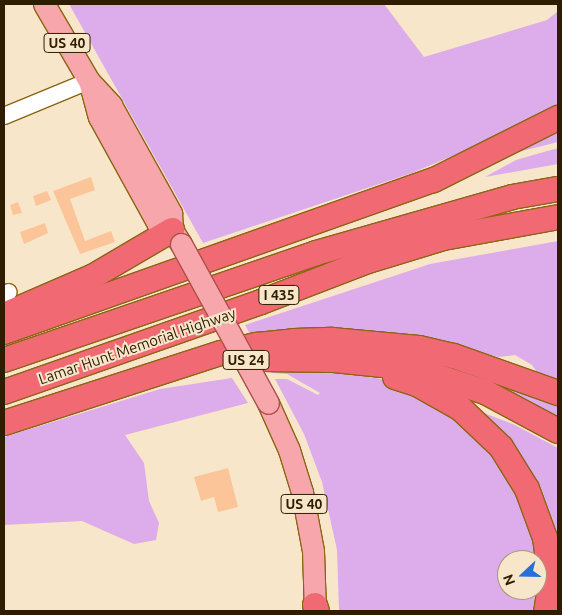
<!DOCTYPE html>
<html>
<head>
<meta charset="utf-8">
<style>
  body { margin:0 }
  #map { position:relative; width:562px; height:615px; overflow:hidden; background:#f8e6ca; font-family:Ubuntu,sans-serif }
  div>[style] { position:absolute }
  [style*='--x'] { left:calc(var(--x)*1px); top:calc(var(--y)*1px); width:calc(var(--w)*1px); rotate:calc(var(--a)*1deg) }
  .green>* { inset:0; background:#ddaceb }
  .building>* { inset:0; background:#fcc499 }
  .roads { filter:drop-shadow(1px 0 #8c6412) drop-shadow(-1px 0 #8c6412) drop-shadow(0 1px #8c6412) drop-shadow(0 -1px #8c6412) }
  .minor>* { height:16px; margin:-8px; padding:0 8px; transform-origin:8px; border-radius:8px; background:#fff }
  .major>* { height:21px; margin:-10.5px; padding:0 10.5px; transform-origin:10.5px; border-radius:10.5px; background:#f7a6ab }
  .highway>* { height:24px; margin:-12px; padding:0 12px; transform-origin:12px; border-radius:12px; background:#f16a73 }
  .bridges { filter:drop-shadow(1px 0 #ad4f4b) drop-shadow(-1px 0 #ad4f4b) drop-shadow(0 1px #ad4f4b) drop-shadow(0 -1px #ad4f4b) }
  .major-bridge>* { height:21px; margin:-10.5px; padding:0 10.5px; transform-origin:10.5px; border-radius:10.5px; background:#f7a6ab }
  span { translate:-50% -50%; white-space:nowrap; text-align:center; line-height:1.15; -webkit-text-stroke:4px #f8e6ca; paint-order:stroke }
  .shield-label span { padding:1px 4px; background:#f8e6ca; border:1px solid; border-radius:4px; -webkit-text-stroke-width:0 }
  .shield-label { font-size:14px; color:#2e1d00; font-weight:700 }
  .street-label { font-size:15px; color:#2e1d00 }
  .frame { position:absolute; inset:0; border:5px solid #2e1d00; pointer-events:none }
  .north { position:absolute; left:497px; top:550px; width:50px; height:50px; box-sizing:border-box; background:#f8e6ca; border:1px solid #a79679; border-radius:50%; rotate:249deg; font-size:14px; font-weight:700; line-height:20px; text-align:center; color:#2e1d00 }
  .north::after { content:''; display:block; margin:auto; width:18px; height:22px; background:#2770db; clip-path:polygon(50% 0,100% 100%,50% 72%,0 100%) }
</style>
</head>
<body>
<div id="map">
  <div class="green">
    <div style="clip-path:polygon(69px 4px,384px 4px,424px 57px,547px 20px,558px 11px,558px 104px,497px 137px,412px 173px,203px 243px)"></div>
    <div style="clip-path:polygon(558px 129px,558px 142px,514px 153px)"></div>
    <div style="clip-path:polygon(558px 148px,558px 164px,485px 177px,516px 160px)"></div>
    <div style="clip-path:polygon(558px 241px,558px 382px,537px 372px,532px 365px,515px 355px,499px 357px,421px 337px,344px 329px,250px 334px,245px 325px,430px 264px)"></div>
    <div style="clip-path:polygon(436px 364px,492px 379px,558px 406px,558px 428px)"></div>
    <div style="clip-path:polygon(evenodd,270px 370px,329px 371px,382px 379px,439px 405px,476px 432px,507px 470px,529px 514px,541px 581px,537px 611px,339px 611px,337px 550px,322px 482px,304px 434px,275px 379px,287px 379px,318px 395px,320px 393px,287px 374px,272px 373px,270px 370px,507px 560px,537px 560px,537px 590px,507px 590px,507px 560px)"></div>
    <div style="clip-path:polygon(232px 378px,248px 403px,125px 435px,144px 463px,149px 501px,159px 523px,156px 540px,134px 544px,82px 521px,4px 525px,4px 437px,160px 389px)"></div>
    <div style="clip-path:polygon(484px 413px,515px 425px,558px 448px,558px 563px)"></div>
  </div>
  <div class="building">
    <div style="clip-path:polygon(91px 177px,95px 190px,70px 199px,85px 241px,111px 231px,115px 242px,80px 254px,53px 191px)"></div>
    <div style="clip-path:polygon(47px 191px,51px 200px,36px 206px,33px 196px)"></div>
    <div style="clip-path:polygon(18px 202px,22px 213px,13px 215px,10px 205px)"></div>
    <div style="clip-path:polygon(45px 223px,48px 233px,24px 244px,20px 232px)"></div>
    <div style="clip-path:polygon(228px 468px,238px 507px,218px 512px,214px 497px,201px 501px,194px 477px)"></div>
  </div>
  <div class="roads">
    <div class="minor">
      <div style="--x:4;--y:116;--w:92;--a:-22.4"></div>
      <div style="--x:4;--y:294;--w:5;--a:-22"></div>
    </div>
    <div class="major">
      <div style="--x:44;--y:4;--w:89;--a:59.7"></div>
      <div style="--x:89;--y:81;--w:33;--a:47"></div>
      <div style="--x:111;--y:105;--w:124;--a:60.9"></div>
      <div style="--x:171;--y:213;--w:17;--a:87"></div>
      <div style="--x:172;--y:230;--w:17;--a:57"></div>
      <div style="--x:90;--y:84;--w:34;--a:75"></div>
      <div style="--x:99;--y:117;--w:122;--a:61.1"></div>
      <div style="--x:158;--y:224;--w:15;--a:23"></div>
      <div style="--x:268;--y:403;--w:51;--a:65.9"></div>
      <div style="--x:289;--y:450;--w:44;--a:72.8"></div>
      <div style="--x:302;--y:492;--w:60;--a:79.4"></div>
      <div style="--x:313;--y:551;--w:60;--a:88.1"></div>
    </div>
    <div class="highway">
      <div style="--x:4;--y:315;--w:96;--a:-23.4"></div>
      <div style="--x:92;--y:277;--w:93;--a:-30.4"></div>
      <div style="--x:4;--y:332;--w:456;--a:-19.5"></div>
      <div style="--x:434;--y:180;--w:139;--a:-26.6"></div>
      <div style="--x:264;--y:359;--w:70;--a:0.8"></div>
      <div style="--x:334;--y:360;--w:78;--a:5.9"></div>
      <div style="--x:412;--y:368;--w:77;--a:18.2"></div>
      <div style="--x:485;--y:392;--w:83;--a:28.1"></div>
      <div style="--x:4;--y:360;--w:330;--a:-18.9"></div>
      <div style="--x:316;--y:253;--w:204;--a:-15.9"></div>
      <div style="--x:512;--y:197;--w:47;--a:-9.9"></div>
      <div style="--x:395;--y:377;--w:23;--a:18"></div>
      <div style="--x:417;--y:384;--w:51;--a:29.6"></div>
      <div style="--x:461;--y:409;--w:55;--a:43.5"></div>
      <div style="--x:501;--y:447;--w:49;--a:58.2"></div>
      <div style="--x:527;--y:489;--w:52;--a:69.8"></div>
      <div style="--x:545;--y:538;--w:43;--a:82.1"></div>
      <div style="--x:551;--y:581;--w:30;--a:99"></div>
      <div style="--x:4;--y:392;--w:272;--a:-19.3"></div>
      <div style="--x:261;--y:302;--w:115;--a:-21"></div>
      <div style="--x:368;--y:261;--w:78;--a:-17"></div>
      <div style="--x:443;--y:238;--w:117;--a:-10.3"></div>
      <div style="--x:4;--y:423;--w:228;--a:-17.9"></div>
      <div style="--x:221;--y:353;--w:37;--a:-13"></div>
      <div style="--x:257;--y:345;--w:37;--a:-6"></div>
      <div style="--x:294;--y:341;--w:38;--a:-2"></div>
      <div style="--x:332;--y:340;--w:87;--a:5.3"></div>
      <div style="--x:419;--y:348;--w:36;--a:13"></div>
      <div style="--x:454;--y:356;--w:110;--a:19.6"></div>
      <div style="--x:315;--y:605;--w:6;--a:72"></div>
    </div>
  </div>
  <div class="bridges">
    <div class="major-bridge">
      <div style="--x:181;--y:244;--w:181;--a:61.3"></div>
    </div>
  </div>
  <div class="shield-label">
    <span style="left:67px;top:43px">US 40</span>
    <span style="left:279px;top:295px">I 435</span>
    <span style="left:246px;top:360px">US 24</span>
    <span style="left:304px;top:504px">US 40</span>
  </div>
  <div class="street-label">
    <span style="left:137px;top:346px;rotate:-19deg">Lamar Hunt Memorial Highway</span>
  </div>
  <div class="frame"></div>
  <div class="north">N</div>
</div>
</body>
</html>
